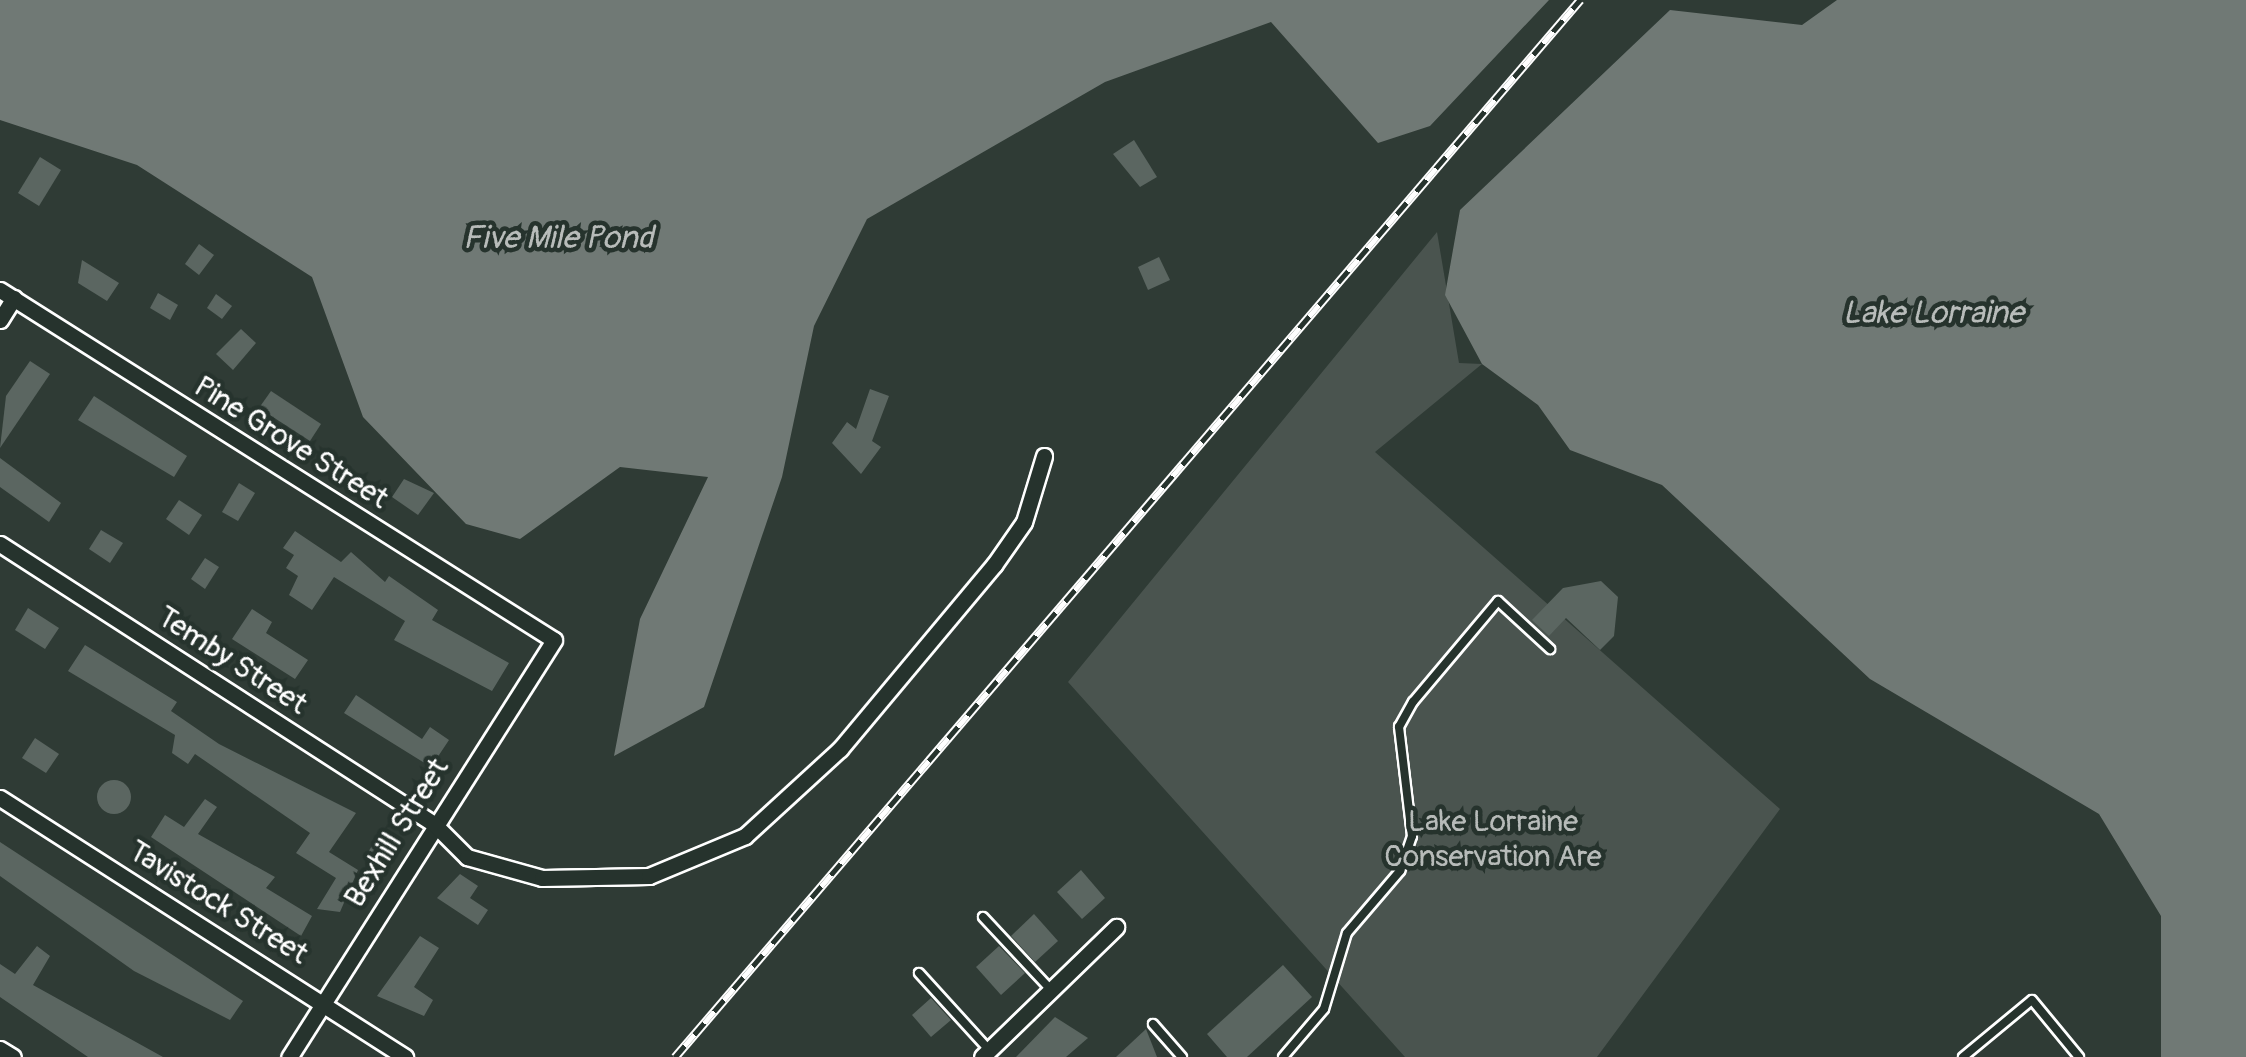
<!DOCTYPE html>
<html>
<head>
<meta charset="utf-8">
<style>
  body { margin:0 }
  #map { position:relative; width:2246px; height:1057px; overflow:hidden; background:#2f3b35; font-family:Pangolin,sans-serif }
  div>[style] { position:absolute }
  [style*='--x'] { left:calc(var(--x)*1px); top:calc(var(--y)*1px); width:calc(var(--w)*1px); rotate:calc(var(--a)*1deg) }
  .green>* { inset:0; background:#4a544f }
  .water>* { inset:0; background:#707975 }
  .building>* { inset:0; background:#5b6661 }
  .round { border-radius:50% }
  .roads { filter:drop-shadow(2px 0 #fff) drop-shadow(-2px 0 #fff) drop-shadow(0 2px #fff) drop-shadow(0 -2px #fff) }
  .lane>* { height:8px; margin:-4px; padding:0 4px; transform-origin:4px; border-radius:4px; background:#26332d }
  .street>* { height:15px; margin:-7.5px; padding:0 7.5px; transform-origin:7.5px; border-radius:7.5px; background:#26332d }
  .rail>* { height:9px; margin-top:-4.5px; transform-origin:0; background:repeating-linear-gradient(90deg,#26332d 0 15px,#fff 0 30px); box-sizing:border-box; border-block:2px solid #fff }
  span { translate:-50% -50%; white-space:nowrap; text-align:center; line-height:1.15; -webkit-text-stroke:9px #26332d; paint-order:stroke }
  .street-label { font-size:30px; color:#fff }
  .park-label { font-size:30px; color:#b7bbb9 }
  .water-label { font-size:32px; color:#b8bcba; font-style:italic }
</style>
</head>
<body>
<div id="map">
  <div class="green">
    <div style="clip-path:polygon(1437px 232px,1459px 363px,1482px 364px,1375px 452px,1780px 809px,1597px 1057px,1405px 1057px,1068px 682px)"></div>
  </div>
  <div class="water">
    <div style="clip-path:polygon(0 0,1549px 0,1430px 126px,1378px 143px,1271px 22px,1105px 82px,867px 219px,814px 326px,782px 477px,704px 707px,614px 756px,640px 619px,708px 477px,620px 467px,520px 539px,466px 524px,363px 417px,312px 277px,137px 165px,0 120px)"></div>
    <div style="clip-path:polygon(1837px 0,2246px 0,2246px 1057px,2161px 1057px,2161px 916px,2099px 814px,1870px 679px,1662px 485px,1570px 450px,1538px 405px,1482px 364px,1445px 295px,1460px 210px,1670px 10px,1802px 25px)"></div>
  </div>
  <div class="building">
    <div style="clip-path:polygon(1134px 140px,1157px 177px,1140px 187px,1113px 154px)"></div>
    <div style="clip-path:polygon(40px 157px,61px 170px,39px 206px,18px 193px)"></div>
    <div style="clip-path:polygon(199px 244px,214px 255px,199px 275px,185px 264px)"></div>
    <div style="clip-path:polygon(1159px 257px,1170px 280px,1148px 290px,1138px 267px)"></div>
    <div style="clip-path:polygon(82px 260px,119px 283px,107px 301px,78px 283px)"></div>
    <div style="clip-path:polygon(158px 293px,178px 305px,170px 320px,150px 308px)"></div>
    <div style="clip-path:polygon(216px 294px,232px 306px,222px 319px,207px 308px)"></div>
    <div style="clip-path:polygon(241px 329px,256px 343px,233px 370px,216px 354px)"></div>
    <div style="clip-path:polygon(30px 361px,50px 374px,0 448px,6px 396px)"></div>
    <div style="clip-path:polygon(870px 389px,889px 396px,872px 441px,881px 447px,861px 474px,832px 443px,847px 422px,856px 429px)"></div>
    <div style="clip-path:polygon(271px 391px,321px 424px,310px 441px,259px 408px)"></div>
    <div style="clip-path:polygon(94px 396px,187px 456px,174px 477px,78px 420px)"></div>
    <div style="clip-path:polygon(0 458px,61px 503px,49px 522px,0 487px)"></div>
    <div style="clip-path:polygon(404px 479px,434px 493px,418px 515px,392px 497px)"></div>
    <div style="clip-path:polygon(239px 483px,255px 493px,238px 521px,222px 512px)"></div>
    <div style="clip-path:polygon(179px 500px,202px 515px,189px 535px,166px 519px)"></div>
    <div style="clip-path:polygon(101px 530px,123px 543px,110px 563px,89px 549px)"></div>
    <div style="clip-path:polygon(295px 531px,341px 562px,351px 552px,385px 582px,389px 576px,438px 610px,432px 620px,509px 663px,492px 691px,394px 640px,405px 621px,334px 577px,312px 610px,289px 595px,298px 576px,286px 568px,294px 555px,283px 548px)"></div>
    <div style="clip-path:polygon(205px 558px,219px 567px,205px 589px,191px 579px)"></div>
    <div style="clip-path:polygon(1601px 581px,1618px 597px,1614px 636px,1600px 650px,1566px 618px,1549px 636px,1532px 620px,1563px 588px)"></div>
    <div style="clip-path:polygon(28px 608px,59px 628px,45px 649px,15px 630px)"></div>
    <div style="clip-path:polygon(252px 609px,272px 622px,266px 633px,308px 660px,295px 679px,232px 639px)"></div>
    <div style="clip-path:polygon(85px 645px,177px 702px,171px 711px,219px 744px,356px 813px,329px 852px,358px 870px,340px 912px,317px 909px,336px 878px,296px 853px,310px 833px,195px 754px,188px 764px,172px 753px,175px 735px,68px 671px)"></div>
    <div style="clip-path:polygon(356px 695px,422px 739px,430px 727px,449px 740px,431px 767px,344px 713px)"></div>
    <div style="clip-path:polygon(35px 738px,59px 754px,46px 773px,22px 758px)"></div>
    <div class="round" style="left:97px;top:780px;width:34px;height:34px"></div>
    <div style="clip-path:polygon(205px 799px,217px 807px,198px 834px,275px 877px,266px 888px,312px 916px,301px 936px,151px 837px,165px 815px,184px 827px)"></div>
    <div style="clip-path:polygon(381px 831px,396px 840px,379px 868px,364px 859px)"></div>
    <div style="clip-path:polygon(0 842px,243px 1001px,230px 1020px,134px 971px,0 876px)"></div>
    <div style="clip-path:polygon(1081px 870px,1105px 898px,1082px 919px,1057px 892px)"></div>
    <div style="clip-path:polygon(460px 874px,478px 886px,470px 898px,488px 910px,478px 925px,437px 898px)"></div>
    <div style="clip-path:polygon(1034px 914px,1058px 941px,1035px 962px,1011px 936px)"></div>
    <div style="clip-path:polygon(420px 936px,439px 948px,414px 987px,433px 1000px,424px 1016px,377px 996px)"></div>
    <div style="clip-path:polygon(37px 946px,50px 956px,33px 985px,163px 1057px,88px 1057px,0 997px,0 964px,15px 974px)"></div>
    <div style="clip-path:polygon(999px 946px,1025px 973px,1001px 995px,976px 967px)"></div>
    <div style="clip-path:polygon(1283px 965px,1312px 997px,1247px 1057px,1227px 1057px,1207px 1034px)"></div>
    <div style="clip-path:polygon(931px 998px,951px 1020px,931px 1037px,912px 1015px)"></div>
    <div style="clip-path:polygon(1055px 1017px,1088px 1038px,1066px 1057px,1016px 1057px)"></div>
    <div style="clip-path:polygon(1146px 1029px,1157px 1057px,1116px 1057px)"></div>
  </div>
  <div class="roads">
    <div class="lane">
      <div style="--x:983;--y:917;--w:100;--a:47"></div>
      <div style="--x:919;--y:973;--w:104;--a:47.7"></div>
      <div style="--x:1153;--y:1024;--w:44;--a:48.7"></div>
      <div style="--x:1283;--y:1057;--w:63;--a:-49.5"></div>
      <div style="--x:1324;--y:1009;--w:79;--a:-73.2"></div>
      <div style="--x:1347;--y:933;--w:82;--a:-49.5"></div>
      <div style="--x:1400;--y:871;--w:37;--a:-71"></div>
      <div style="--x:1412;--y:836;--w:110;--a:-96.8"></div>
      <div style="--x:1399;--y:727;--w:29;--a:-61"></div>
      <div style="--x:1413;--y:702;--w:132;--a:-49.9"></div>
      <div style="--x:1498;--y:601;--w:71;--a:42.7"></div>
      <div style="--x:1963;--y:1057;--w:89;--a:-39.6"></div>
      <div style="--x:2032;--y:1000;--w:74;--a:50.5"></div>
    </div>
    <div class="street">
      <div style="--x:0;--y:290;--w:655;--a:32.28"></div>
      <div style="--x:554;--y:640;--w:494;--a:122.4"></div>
      <div style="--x:0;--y:320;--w:26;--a:-58"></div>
      <div style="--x:0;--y:544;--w:516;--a:32.83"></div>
      <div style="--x:434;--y:824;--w:47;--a:45"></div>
      <div style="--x:467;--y:857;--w:78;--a:15.6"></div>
      <div style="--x:542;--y:878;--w:107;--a:-1.1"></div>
      <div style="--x:649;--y:876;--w:104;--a:-22.6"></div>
      <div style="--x:745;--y:836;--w:129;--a:-42.5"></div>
      <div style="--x:840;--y:749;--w:240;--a:-50.1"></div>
      <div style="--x:994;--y:565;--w:52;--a:-55.1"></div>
      <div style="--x:1024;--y:522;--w:69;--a:-73.1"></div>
      <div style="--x:0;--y:798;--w:481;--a:32.6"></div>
      <div style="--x:0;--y:1049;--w:15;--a:32"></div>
      <div style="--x:982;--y:1057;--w:187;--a:-44.1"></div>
    </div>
  </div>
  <div class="rail">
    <div style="--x:675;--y:1057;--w:1392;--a:-49.43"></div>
  </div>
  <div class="street-label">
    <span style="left:291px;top:443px;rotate:32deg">Pine Grove Street</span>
    <span style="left:232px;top:661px;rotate:33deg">Temby Street</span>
    <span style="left:397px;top:833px;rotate:-58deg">Bexhill Street</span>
    <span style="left:218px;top:903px;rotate:32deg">Tavistock Street</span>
  </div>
  <div class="park-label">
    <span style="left:1493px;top:839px">Lake Lorraine<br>Conservation Are</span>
  </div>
  <div class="water-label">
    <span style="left:558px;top:238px">Five Mile Pond</span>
    <span style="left:1933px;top:313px">Lake Lorraine</span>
  </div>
</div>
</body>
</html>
